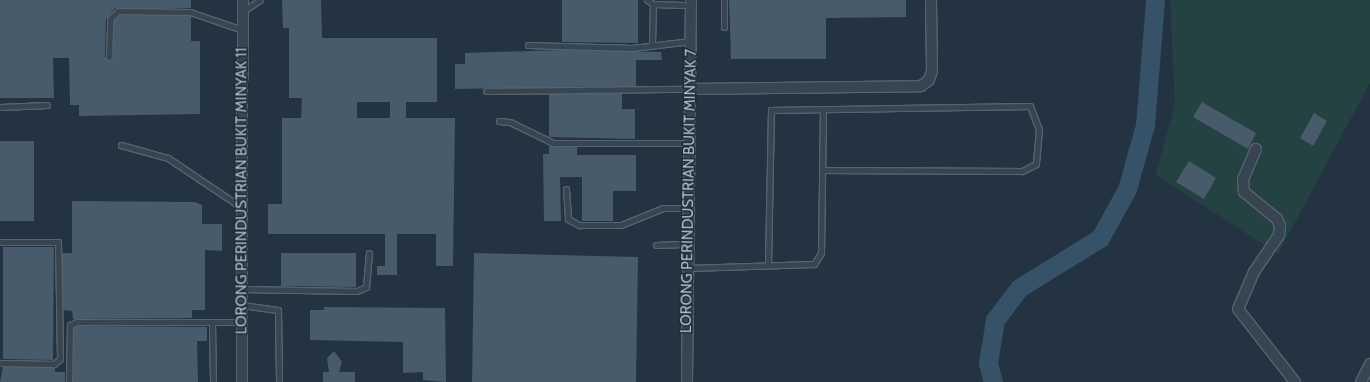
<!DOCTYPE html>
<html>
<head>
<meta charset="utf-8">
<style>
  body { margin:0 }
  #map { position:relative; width:1370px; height:382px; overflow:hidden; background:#233341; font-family:Cabin,sans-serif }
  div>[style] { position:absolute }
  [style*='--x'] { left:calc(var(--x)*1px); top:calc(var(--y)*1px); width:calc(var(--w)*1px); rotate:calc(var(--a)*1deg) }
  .green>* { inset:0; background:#254242 }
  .river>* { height:19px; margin:-9.5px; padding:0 9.5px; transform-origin:9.5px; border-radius:9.5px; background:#355269 }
  .building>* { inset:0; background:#485b6a }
  .roads { filter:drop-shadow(1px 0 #55636e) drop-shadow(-1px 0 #55636e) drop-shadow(0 1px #55636e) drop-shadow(0 -1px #55636e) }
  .lane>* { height:5px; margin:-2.5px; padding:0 2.5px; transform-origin:2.5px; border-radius:2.5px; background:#374551 }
  .street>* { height:10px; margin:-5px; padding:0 5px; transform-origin:5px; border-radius:5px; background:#374551 }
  span { translate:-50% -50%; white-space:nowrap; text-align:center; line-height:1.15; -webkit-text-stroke:3px #1c2a36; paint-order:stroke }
  .street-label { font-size:15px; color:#b4c0cb }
</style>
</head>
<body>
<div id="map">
  <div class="green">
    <div style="clip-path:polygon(1170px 0,1370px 0,1370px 83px,1278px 254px,1156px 175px,1175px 103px)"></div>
  </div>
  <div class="river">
    <div style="--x:993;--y:382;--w:20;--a:-105"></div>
    <div style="--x:988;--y:363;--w:44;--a:-80.8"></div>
    <div style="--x:995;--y:320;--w:40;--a:-53"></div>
    <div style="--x:1019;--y:288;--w:95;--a:-31.7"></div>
    <div style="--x:1100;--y:238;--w:56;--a:-61.1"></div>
    <div style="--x:1127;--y:189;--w:66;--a:-74.3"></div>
    <div style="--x:1145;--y:125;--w:125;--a:-85.4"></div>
  </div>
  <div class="building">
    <div style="clip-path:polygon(0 0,191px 0,191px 8px,115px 8px,106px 19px,105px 57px,109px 61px,113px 59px,114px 21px,120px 15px,191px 16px,191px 41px,200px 41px,200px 114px,79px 116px,79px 105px,70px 105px,69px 58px,53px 58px,54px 98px,0 98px)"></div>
    <div style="clip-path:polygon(evenodd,282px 0,321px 0,322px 38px,437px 38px,437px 102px,406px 102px,406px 118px,455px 118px,453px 266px,436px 266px,436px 234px,397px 234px,397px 275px,377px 275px,377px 266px,385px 266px,385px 234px,268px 234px,268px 204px,282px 204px,282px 118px,301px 118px,302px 98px,289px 98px,289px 28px,283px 28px,282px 0,357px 102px,390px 102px,390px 118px,357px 118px,357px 102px)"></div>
    <div style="clip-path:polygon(562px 0,638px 0,638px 43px,562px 42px)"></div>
    <div style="clip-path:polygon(729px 0,906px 0,906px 17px,826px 18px,826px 59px,731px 59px)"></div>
    <div style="clip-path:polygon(562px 50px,661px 52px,662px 60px,636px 60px,636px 86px,455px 89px,455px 64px,465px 64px,465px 53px)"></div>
    <div style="clip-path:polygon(549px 94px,622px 94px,622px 109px,635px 109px,635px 139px,549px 137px)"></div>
    <div style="clip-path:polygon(1202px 102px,1256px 133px,1248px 149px,1193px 117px)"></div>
    <div style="clip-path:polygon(1314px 113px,1327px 121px,1313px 146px,1300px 138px)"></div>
    <div style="clip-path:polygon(0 141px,34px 141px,34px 221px,0 221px)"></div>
    <div style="clip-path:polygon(549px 146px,577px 147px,577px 155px,636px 155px,636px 191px,613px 191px,613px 221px,582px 221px,582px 177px,560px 177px,561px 221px,544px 221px,543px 154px,549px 154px)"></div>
    <div style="clip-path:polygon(1189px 161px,1216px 178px,1204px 199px,1176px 182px)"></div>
    <div style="clip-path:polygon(72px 201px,195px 202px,202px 205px,202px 224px,222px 224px,222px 251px,205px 250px,205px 310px,192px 310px,192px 318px,73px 319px,72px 311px,63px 310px,62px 253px,72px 253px)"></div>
    <div style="clip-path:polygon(3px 247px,54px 247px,53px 360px,3px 359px)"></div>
    <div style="clip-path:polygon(281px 253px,356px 253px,356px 287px,281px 286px)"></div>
    <div style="clip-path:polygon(474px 253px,638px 257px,636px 382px,472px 382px)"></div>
    <div style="clip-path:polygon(324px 307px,445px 308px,446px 382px,423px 380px,423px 372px,403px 373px,403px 342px,310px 340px,310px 310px,324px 310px)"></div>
    <div style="clip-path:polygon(78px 326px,207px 327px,207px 341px,197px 341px,198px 382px,73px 382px,74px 328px)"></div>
    <div style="clip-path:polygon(334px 351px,342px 362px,339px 372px,355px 372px,355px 382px,323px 382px,323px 372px,329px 372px,327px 358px)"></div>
    <div style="clip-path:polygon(3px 367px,55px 368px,55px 372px,65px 372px,65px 382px,0 382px)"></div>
  </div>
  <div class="roads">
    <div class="lane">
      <div style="--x:647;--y:0;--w:7;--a:34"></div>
      <div style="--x:653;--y:4;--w:38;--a:2"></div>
      <div style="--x:724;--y:0;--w:27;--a:90"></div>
      <div style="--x:243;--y:11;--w:20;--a:-33"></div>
      <div style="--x:652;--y:44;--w:40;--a:-88.6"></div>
      <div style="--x:528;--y:45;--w:104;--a:1.7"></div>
      <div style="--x:632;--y:48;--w:59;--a:-6.8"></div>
      <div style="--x:109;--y:57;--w:38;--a:-88"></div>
      <div style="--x:110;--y:19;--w:11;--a:-45"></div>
      <div style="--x:118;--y:11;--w:72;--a:0.8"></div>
      <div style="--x:190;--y:12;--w:56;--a:18.8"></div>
      <div style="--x:486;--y:91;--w:204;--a:-0.6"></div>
      <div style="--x:0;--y:107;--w:47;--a:-2.4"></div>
      <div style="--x:499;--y:121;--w:11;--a:5"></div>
      <div style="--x:510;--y:122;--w:48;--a:26"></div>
      <div style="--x:553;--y:143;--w:137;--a:0"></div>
      <div style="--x:121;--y:145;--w:49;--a:15.5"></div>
      <div style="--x:168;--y:158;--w:88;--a:33.9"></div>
      <div style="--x:566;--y:189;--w:30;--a:86"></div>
      <div style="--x:568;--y:219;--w:13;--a:29"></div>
      <div style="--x:579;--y:225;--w:42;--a:0"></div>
      <div style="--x:621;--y:225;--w:45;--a:-22"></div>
      <div style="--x:663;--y:208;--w:26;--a:0"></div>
      <div style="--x:0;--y:242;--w:58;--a:0"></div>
      <div style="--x:58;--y:242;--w:117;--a:89"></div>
      <div style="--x:60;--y:359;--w:8;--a:140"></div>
      <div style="--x:54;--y:364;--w:54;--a:-178.9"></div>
      <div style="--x:656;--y:245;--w:33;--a:-2"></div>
      <div style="--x:768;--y:265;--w:155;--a:-88.9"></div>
      <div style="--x:771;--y:110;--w:259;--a:-0.9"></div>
      <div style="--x:1030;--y:106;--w:25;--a:69"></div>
      <div style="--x:1039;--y:129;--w:35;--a:95"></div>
      <div style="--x:1036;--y:164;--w:16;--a:153"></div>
      <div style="--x:1022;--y:171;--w:200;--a:-179.7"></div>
      <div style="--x:688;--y:268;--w:126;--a:-1.8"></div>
      <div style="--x:814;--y:264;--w:13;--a:-58"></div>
      <div style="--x:821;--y:253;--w:142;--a:-89.2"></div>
      <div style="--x:241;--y:289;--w:116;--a:1"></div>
      <div style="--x:357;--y:291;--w:10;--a:-24"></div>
      <div style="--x:366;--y:287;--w:34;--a:-85"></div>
      <div style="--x:242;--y:305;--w:36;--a:8"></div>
      <div style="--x:278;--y:310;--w:72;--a:89.2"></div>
      <div style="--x:212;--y:323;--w:59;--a:89"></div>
      <div style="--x:69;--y:382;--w:57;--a:-89"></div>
      <div style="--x:70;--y:325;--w:8;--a:-23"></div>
      <div style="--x:77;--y:322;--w:164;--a:0"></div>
    </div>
    <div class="street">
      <div style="--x:690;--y:89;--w:231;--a:-0.7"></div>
      <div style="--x:921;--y:86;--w:10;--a:-37"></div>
      <div style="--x:929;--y:80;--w:9;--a:-72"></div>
      <div style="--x:932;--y:71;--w:71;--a:-90.8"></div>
      <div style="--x:1256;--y:149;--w:33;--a:113"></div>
      <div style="--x:1243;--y:179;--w:13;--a:86"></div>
      <div style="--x:1244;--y:192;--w:43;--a:39.3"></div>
      <div style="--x:1277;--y:219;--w:8;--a:67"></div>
      <div style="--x:1280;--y:226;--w:9;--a:96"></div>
      <div style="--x:1279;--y:235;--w:45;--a:124"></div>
      <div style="--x:1254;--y:272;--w:40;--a:113.4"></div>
      <div style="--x:1238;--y:309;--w:93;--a:52"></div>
      <div style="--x:242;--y:382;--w:382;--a:-89.9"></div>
      <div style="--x:687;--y:382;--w:382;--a:-89.4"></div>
      <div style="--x:1361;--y:382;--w:20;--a:-63"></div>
    </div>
  </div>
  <div class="street-label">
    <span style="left:242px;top:191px;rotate:-90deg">LORONG PERINDUSTRIAN BUKIT MINYAK 11</span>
    <span style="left:689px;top:191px;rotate:-89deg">LORONG PERINDUSTRIAN BUKIT MINYAK 7</span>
  </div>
</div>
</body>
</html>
